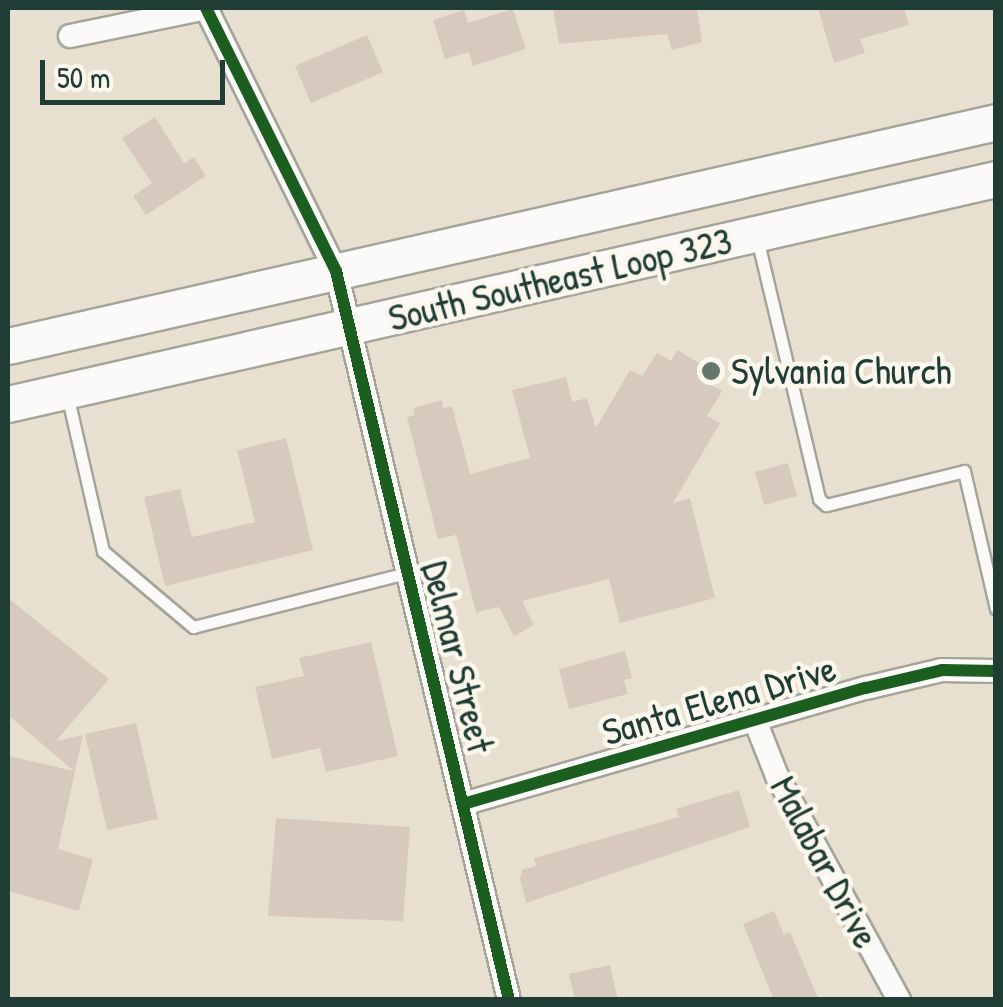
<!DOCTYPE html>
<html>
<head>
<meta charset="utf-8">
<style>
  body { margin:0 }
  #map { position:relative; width:1003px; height:1007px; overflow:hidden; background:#e7e0d0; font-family:"Patrick Hand",sans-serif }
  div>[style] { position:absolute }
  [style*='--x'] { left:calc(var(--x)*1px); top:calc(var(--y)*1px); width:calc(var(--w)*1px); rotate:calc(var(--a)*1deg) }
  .building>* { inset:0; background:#d7c9be }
  .roads { filter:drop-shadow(2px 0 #a4a499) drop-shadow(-2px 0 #a4a499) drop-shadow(0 2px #a4a499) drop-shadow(0 -2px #a4a499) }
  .service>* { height:11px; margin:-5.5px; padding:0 5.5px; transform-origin:5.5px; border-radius:5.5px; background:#fbfaf8 }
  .minor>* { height:22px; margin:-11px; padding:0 11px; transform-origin:11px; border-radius:11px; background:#fbfaf8 }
  .trunk>* { height:35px; margin:-17.5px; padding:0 17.5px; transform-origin:17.5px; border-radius:17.5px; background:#fbfaf8 }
  .cycleway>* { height:12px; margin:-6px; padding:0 6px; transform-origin:6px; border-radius:6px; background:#1b5e20 }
  .dots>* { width:28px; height:28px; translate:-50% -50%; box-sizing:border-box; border:5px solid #fbf7ec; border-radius:50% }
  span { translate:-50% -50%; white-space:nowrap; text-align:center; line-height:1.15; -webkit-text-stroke:9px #fbf7ec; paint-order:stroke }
  .street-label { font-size:38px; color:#1f3d34 }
  .poi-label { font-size:38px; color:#1f3d34 }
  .left { translate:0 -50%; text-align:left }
  .frame { position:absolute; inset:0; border:10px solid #1f3d34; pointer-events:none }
  .scale { position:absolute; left:40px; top:60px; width:185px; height:45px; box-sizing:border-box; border:5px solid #1f3d34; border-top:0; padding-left:12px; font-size:30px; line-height:35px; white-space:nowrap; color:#1f3d34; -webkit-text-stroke:8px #fbf7ec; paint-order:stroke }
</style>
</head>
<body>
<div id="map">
  <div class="building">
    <div style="clip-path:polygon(553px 8px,697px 8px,702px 42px,672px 50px,667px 34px,559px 44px)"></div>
    <div style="clip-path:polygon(818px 8px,904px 8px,909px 25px,860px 39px,865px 53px,834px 63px)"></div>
    <div style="clip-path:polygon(513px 9px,526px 49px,473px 66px,469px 52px,445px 59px,433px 20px,464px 10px,468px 23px)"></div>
    <div style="clip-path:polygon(367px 35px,383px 72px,311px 103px,295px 66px)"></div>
    <div style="clip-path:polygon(155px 117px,184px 163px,194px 157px,206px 176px,146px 215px,133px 196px,152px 183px,122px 138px)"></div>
    <div style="clip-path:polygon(677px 350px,713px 371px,707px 383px,722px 391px,707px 416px,720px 423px,673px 503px,690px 498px,715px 598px,620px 623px,609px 579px,522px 601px,534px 625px,514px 636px,499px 607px,476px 612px,456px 535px,438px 539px,407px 417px,415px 415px,413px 408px,442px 400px,443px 408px,452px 406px,470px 474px,530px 458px,512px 390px,566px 377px,572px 402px,587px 398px,596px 428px,630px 370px,642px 376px,657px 353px,671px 361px)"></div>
    <div style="clip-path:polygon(286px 438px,313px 550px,165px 586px,144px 497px,180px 489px,192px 537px,255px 522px,237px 450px)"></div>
    <div style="clip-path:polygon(788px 463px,797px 496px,764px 505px,755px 472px)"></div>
    <div style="clip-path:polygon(8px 598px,109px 679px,56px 741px,83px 735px,58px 849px,93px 859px,79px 911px,8px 891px,8px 756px,74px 771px,8px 715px)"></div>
    <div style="clip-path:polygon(371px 642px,398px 756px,326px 772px,320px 748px,272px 759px,255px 687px,304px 676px,299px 658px)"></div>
    <div style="clip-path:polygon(625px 651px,632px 678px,624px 680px,628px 694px,569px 709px,559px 669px)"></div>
    <div style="clip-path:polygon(136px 723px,158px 819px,107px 830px,85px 734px)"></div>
    <div style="clip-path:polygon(739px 790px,750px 827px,526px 903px,520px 879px,522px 870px,536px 866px,534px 858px,679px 817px,676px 809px)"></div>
    <div style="clip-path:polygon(276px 818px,410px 827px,403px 921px,268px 916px)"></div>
    <div style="clip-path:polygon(774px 911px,784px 935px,790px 932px,819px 1000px,774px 1000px,743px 924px)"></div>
    <div style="clip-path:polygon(610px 965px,618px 1000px,575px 1000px,569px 974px)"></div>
  </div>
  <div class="roads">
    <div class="service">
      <div style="--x:757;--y:238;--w:268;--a:76.6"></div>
      <div style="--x:819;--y:499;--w:9;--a:41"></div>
      <div style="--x:826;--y:505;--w:142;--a:-13.8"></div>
      <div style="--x:964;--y:471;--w:141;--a:76.9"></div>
      <div style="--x:67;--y:394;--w:161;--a:77.1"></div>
      <div style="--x:103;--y:551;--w:118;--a:40.2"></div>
      <div style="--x:193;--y:627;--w:221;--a:-14.2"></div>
    </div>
    <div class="minor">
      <div style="--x:206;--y:8;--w:293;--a:63.7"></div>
      <div style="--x:336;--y:271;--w:749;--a:76.65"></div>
      <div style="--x:70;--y:36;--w:140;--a:-11.6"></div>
      <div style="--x:756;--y:723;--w:57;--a:68.4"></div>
      <div style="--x:777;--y:776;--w:255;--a:61.4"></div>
      <div style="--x:463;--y:804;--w:419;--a:-16.1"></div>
      <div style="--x:866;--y:688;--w:78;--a:-13.3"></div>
      <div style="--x:942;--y:670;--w:54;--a:1.1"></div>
    </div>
    <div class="trunk">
      <div style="--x:8;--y:346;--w:1013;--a:-12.77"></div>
      <div style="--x:8;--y:404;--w:1013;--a:-12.83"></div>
    </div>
  </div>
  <div class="cycleway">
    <div style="--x:206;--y:8;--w:293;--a:63.7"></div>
    <div style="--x:336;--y:271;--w:749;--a:76.65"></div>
    <div style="--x:463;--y:804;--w:419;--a:-16.1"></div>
    <div style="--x:866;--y:688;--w:78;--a:-13.3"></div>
    <div style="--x:942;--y:670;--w:54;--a:1.1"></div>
  </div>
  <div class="dots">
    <div style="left:711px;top:371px;background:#65766b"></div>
  </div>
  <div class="street-label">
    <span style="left:560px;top:279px;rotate:-13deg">South Southeast Loop 323</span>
    <span style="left:458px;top:657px;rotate:76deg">Delmar Street</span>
    <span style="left:719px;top:700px;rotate:-16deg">Santa Elena Drive</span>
    <span style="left:825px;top:862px;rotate:62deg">Malabar Drive</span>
  </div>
  <div class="poi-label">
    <span class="left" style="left:731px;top:371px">Sylvania Church</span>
  </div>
  <div class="frame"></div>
  <div class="scale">50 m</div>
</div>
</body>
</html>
